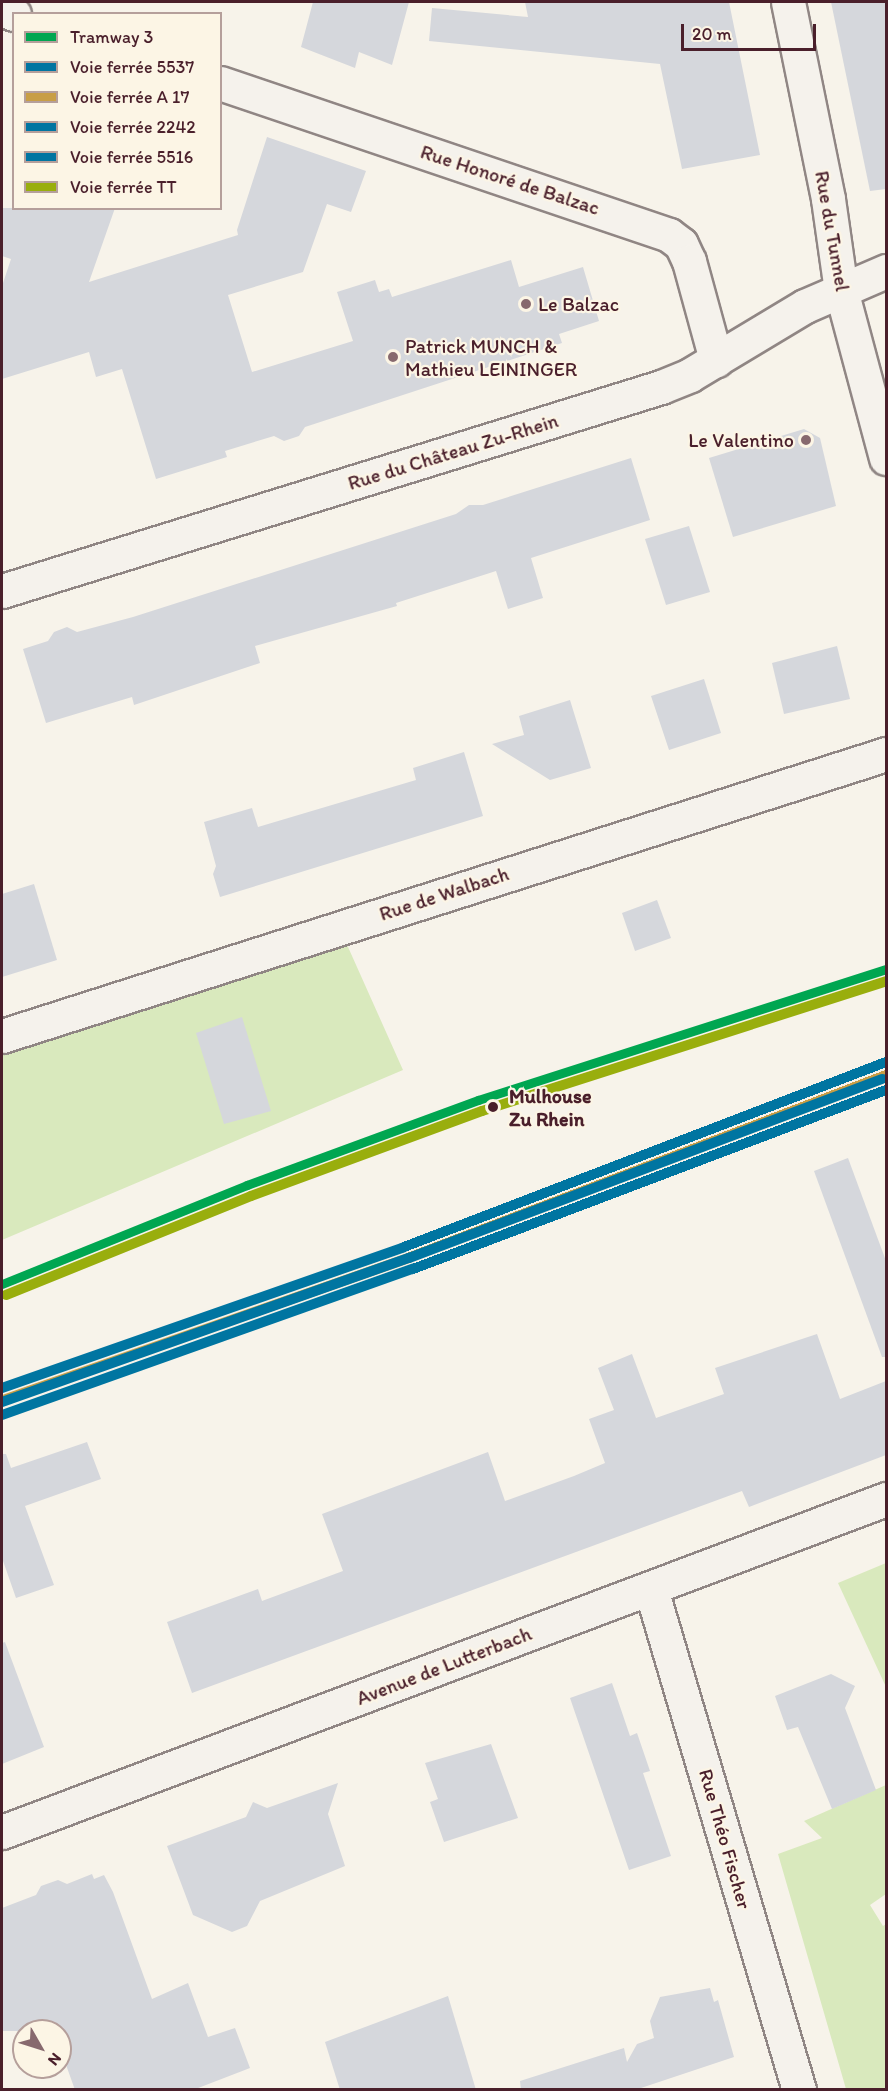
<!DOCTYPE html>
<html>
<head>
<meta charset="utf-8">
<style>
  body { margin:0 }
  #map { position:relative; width:888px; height:2091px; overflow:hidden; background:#f7f3ea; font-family:Itim,sans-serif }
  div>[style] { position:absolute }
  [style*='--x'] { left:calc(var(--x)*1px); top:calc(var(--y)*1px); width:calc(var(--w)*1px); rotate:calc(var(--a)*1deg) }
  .green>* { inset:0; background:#d9e9bd }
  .building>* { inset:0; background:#d5d7dc }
  .roads { filter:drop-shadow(2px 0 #908684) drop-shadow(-2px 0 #908684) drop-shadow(0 2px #908684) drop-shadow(0 -2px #908684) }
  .street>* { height:33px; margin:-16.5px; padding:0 16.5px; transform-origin:16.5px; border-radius:16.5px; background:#f5f2ec }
  .rail-1>* { height:10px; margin:-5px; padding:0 5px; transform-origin:5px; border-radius:5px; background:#0075a1 }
  .rail-2>* { height:10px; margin:-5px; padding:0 5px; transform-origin:5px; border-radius:5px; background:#c89e46 }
  .rail-3>* { height:10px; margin:-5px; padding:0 5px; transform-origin:5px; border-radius:5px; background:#0075a1 }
  .rail-4>* { height:10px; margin:-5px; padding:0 5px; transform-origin:5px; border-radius:5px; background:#0075a1 }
  .rail-5>* { height:10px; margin:-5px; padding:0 5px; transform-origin:5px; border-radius:5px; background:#99ae0d }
  .tram-1>* { height:9px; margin:-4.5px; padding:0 4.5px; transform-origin:4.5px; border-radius:4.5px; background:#00a651 }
  .dots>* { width:16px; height:16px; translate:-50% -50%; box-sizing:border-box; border:3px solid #fcf5e5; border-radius:50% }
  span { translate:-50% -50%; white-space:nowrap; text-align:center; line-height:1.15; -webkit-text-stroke:4.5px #fcf5e5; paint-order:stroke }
  .street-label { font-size:20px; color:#4a1f2b }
  .poi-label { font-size:20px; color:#4a1f2b }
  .left { translate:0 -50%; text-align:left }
  .right { translate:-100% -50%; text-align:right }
  .stop-label { font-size:20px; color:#4a1f2b; font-weight:700 }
  .frame { position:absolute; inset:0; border:3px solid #4a1f2b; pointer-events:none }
  .legend { position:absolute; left:12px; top:12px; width:210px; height:198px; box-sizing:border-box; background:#fcf5e5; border:2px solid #b59f9b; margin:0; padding:8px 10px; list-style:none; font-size:18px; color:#4a1f2b }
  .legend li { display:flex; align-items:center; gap:12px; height:30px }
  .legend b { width:30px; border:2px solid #b59f9b }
  .north { position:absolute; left:12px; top:2019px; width:60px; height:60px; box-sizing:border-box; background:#fcf5e5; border:2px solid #b59f9b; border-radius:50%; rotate:129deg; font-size:16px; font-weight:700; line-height:24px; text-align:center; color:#4a1f2b }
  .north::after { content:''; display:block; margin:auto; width:21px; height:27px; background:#87696e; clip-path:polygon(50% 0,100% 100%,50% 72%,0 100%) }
  .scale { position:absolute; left:681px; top:24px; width:135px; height:27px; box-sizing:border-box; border:3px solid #4a1f2b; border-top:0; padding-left:8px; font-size:18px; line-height:21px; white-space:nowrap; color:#4a1f2b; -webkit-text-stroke:4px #fcf5e5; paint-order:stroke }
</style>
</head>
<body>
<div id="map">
  <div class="green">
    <div style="clip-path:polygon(344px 938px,403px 1070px,2px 1240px,2px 1053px,111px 1020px)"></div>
    <div style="clip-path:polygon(886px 1563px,886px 1687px,838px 1583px)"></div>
    <div style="clip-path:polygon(886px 1785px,886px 1894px,870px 1905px,883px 1926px,886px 1924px,886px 2089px,846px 2089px,778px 1854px,822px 1838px,804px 1821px)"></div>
  </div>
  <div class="building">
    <div style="clip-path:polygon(313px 2px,409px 2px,392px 65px,359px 52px,355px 68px,301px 47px)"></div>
    <div style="clip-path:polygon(525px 2px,729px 2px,760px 155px,682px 169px,660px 64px,429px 41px,432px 8px,528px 17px)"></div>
    <div style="clip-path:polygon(831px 2px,886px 2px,886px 189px,870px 191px)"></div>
    <div style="clip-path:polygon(267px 137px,366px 171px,351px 212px,327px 204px,303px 272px,228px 295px,252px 372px,353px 341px,337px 292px,375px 280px,379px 292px,389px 289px,392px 297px,511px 260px,519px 287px,583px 267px,599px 321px,559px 334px,562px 343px,305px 427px,299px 436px,284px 441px,274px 436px,225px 451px,227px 457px,156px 479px,122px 369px,96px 377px,89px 352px,2px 379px,2px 286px,11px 259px,2px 256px,2px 208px,115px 208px,89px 282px,238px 235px,237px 230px)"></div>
    <div style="clip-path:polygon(804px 429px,820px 438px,836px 506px,733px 537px,709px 458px)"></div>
    <div style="clip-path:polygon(631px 458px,650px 520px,531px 558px,543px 598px,508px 609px,496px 571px,396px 603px,397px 606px,255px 646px,260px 663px,134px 705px,132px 697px,46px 723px,23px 649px,48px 641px,54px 632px,67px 627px,77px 632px,133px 617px,456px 514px,469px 505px,483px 505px)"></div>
    <div style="clip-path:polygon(689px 526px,710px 592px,666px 605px,645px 539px)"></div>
    <div style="clip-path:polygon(837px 646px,850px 699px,784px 714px,772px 663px)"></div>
    <div style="clip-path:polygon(704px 679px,721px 733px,669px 750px,651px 696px)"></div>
    <div style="clip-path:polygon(570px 700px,591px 768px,550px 780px,492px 744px,524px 735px,519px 716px)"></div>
    <div style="clip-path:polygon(464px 752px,483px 816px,220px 897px,213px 874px,216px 866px,204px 822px,252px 808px,258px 827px,416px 780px,413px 768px)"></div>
    <div style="clip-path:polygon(34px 884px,57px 960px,2px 977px,2px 894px)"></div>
    <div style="clip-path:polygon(657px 900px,671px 938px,635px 951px,622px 913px)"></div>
    <div style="clip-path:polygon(242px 1017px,271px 1111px,224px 1124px,196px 1033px)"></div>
    <div style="clip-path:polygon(848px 1158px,886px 1261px,886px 1357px,882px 1357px,814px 1171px)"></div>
    <div style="clip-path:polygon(817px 1334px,840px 1399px,886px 1381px,886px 1455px,749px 1507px,742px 1491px,192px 1693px,167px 1622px,258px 1589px,262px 1601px,343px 1571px,322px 1514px,488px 1452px,505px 1501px,574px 1476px,605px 1463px,589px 1419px,614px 1410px,598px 1368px,632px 1354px,656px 1418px,724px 1394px,715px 1368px)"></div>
    <div style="clip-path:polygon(87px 1442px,101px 1479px,25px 1506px,54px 1585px,16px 1598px,2px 1558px,2px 1454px,6px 1454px,11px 1468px)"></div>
    <div style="clip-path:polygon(5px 1642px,44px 1747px,2px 1764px,2px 1643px)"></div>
    <div style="clip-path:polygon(831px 1674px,855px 1686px,845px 1708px,876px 1790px,832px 1809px,798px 1727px,787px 1730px,775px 1696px)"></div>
    <div style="clip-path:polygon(612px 1683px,630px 1736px,637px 1733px,650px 1771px,643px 1773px,671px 1856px,629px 1870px,570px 1698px)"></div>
    <div style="clip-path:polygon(491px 1744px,518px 1818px,444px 1842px,430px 1802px,438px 1799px,425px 1763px)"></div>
    <div style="clip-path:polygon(338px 1783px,328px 1814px,345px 1866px,260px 1901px,247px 1926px,232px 1932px,193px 1915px,167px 1846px,246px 1817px,253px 1802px,267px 1808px)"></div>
    <div style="clip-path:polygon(92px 1874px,94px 1879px,104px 1875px,113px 1892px,152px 1999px,188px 1983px,208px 2037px,235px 2028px,250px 2068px,193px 2090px,75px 2090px,60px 2048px,60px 2031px,2px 2031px,2px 1908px,36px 1895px,41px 1886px,58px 1880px,67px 1884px)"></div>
    <div style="clip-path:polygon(710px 1988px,714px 2002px,718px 2000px,734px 2057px,635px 2090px,521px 2090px,520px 2081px,624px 2048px,627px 2062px,637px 2044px,654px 2038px,650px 2021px,660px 1997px)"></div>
    <div style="clip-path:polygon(448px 1996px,476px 2090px,340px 2090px,325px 2042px)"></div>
  </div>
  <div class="roads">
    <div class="street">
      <div style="--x:788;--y:2;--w:201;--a:78.5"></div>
      <div style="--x:828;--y:199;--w:92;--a:81.9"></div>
      <div style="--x:841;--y:290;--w:174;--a:75"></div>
      <div style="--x:2;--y:9;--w:13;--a:23"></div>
      <div style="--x:220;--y:83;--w:474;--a:18.7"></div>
      <div style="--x:669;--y:235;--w:15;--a:37"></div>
      <div style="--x:681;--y:244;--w:19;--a:65"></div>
      <div style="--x:689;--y:261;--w:103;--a:74.7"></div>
      <div style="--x:2;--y:591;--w:690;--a:-17.2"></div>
      <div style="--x:661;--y:387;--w:31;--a:-22"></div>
      <div style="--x:690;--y:375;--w:134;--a:-31"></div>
      <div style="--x:805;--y:306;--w:88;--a:-23.4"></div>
      <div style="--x:2;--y:1036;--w:928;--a:-17.69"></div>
      <div style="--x:651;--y:1589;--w:522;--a:73.54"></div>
      <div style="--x:2;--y:1832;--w:945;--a:-20.64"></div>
    </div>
  </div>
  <div class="rail-1">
    <div style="--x:2;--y:1388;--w:426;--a:-19.3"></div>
    <div style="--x:404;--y:1247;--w:516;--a:-21"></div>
  </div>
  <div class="rail-2">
    <div style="--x:6;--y:1399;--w:426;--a:-19.3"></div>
    <div style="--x:408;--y:1258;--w:512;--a:-20.95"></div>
  </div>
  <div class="rail-3">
    <div style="--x:2;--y:1415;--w:436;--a:-19.6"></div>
    <div style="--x:413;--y:1269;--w:506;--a:-20.73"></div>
  </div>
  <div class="rail-4">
    <div style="--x:2;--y:1402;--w:432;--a:-19.5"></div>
    <div style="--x:409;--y:1258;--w:506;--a:-20.73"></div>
  </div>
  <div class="rail-5">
    <div style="--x:6;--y:1295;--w:264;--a:-22"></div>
    <div style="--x:251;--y:1196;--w:246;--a:-20.2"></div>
    <div style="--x:482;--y:1111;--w:424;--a:-17.8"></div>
  </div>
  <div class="tram-1">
    <div style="--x:2;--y:1284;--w:264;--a:-22"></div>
    <div style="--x:247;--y:1185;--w:246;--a:-20.2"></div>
    <div style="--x:478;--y:1100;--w:429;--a:-17.8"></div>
  </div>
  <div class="dots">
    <div style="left:526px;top:304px;background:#87696e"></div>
    <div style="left:393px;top:357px;background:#87696e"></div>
    <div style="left:806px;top:440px;background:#87696e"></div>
    <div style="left:493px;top:1107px;background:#4a1f2b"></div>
  </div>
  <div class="street-label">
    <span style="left:510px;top:180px;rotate:18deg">Rue Honoré de Balzac</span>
    <span style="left:832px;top:231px;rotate:80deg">Rue du Tunnel</span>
    <span style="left:453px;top:452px;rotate:-17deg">Rue du Château Zu-Rhein</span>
    <span style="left:444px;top:894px;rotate:-18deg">Rue de Walbach</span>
    <span style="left:444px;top:1666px;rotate:-21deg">Avenue de Lutterbach</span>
    <span style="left:725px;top:1839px;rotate:74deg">Rue Théo Fischer</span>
  </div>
  <div class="poi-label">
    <span class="left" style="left:538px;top:304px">Le Balzac</span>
    <span class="left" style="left:405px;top:358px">Patrick MUNCH &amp;<br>Mathieu LEININGER</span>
    <span class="right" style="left:794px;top:440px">Le Valentino</span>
  </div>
  <div class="stop-label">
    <span class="left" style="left:509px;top:1108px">Mulhouse<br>Zu Rhein</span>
  </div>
  <div class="frame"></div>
  <ul class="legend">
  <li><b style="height:8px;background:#00a651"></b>Tramway 3</li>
  <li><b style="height:8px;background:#0075a1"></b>Voie ferrée 5537</li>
  <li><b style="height:8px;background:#c89e46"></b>Voie ferrée A 17</li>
  <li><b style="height:8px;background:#0075a1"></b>Voie ferrée 2242</li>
  <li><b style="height:8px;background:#0075a1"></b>Voie ferrée 5516</li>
  <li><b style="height:8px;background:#99ae0d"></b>Voie ferrée TT</li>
  </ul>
  <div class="north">N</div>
  <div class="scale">20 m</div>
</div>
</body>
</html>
